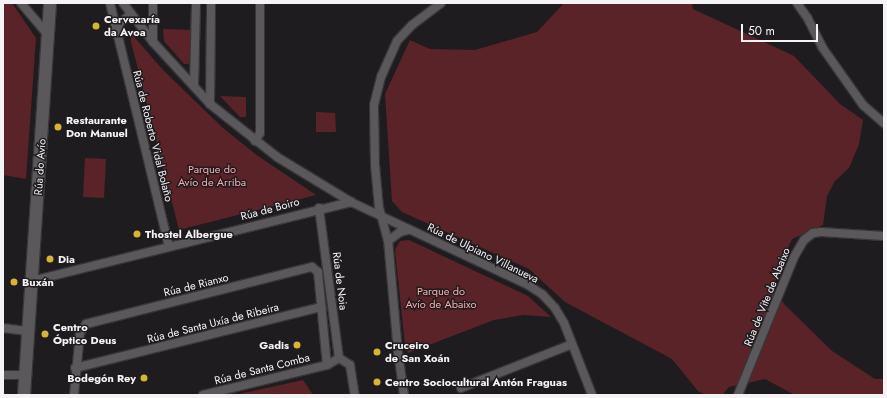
<!DOCTYPE html>
<html>
<head>
<meta charset="utf-8">
<style>
  body { margin:0 }
  #map { position:relative; width:887px; height:398px; overflow:hidden; background:#1f1c1f; font-family:Jost,sans-serif }
  div>[style] { position:absolute }
  [style*='--x'] { left:calc(var(--x)*1px); top:calc(var(--y)*1px); width:calc(var(--w)*1px); rotate:calc(var(--a)*1deg) }
  .green>* { inset:0; background:#5a2327 }
  .roads { filter:drop-shadow(1px 0 #383638) drop-shadow(-1px 0 #383638) drop-shadow(0 1px #383638) drop-shadow(0 -1px #383638) }
  .street>* { height:8px; margin:-4px; padding:0 4px; transform-origin:4px; border-radius:4px; background:#5b585b }
  .secondary>* { height:12px; margin:-6px; padding:0 6px; transform-origin:6px; border-radius:6px; background:#5b585b }
  .dots>* { width:11px; height:11px; translate:-50% -50%; box-sizing:border-box; border:2px solid #1f1c1f; border-radius:50% }
  span { translate:-50% -50%; white-space:nowrap; text-align:center; line-height:1.15; -webkit-text-stroke:3px #1f1c1f; paint-order:stroke }
  .poi-label { font-size:11px; color:#f5f3f5; font-weight:700 }
  .left { translate:0 -50%; text-align:left }
  .right { translate:-100% -50%; text-align:right }
  .street-label { font-size:11px; color:#f5f3f5 }
  .park-label { font-size:11px; color:#fbabad }
  .frame { position:absolute; inset:0; border:4px solid #f5f3f5; pointer-events:none }
  .scale { position:absolute; left:741px; top:24px; width:77px; height:18px; box-sizing:border-box; border:2px solid #f5f3f5; border-top:0; padding-left:5px; font-size:12px; line-height:14px; white-space:nowrap; color:#f5f3f5; -webkit-text-stroke:3px #1f1c1f; paint-order:stroke }
</style>
</head>
<body>
<div id="map">
  <div class="green">
    <div style="clip-path:polygon(3px 3px,12px 3px,36px 38px,26px 179px,3px 175px)"></div>
    <div style="clip-path:polygon(564px 3px,692px 3px,693px 9px,794px 56px,840px 104px,863px 120px,859px 144px,849px 168px,835px 181px,827px 196px,823px 225px,792px 239px,779px 268px,774px 287px,784px 304px,832px 351px,875px 379px,884px 379px,884px 395px,795px 395px,765px 379px,729px 387px,722px 395px,705px 395px,698px 391px,672px 359px,565px 302px,529px 269px,402px 212px,392px 201px,385px 94px,410px 40px,430px 49px,475px 50px,537px 32px)"></div>
    <div style="clip-path:polygon(163px 29px,192px 30px,192px 59px,188px 64px,184px 64px,164px 41px)"></div>
    <div style="clip-path:polygon(130px 32px,163px 70px,223px 128px,258px 156px,316px 195px,179px 230px,129px 34px)"></div>
    <div style="clip-path:polygon(220px 96px,246px 97px,246px 117px,240px 117px)"></div>
    <div style="clip-path:polygon(316px 112px,335px 113px,336px 132px,316px 132px)"></div>
    <div style="clip-path:polygon(85px 158px,106px 159px,104px 198px,83px 197px)"></div>
    <div style="clip-path:polygon(409px 240px,528px 296px,551px 317px,523px 315px,494px 320px,408px 353px,405px 345px,395px 250px,400px 241px)"></div>
    <div style="clip-path:polygon(303px 380px,313px 395px,235px 395px)"></div>
  </div>
  <div class="roads">
    <div class="street">
      <div style="--x:21;--y:3;--w:42;--a:49.8"></div>
      <div style="--x:110;--y:3;--w:250;--a:76.4"></div>
      <div style="--x:123;--y:3;--w:49;--a:52.4"></div>
      <div style="--x:153;--y:42;--w:84;--a:47.4"></div>
      <div style="--x:210;--y:104;--w:85;--a:38.3"></div>
      <div style="--x:277;--y:157;--w:87;--a:31.3"></div>
      <div style="--x:351;--y:202;--w:195;--a:25.1"></div>
      <div style="--x:528;--y:285;--w:17;--a:33"></div>
      <div style="--x:542;--y:294;--w:19;--a:47"></div>
      <div style="--x:555;--y:308;--w:17;--a:59"></div>
      <div style="--x:564;--y:323;--w:77;--a:68.7"></div>
      <div style="--x:153;--y:3;--w:39;--a:90"></div>
      <div style="--x:797;--y:3;--w:19;--a:55"></div>
      <div style="--x:808;--y:19;--w:31;--a:63"></div>
      <div style="--x:822;--y:47;--w:71;--a:54.7"></div>
      <div style="--x:863;--y:105;--w:28;--a:41"></div>
      <div style="--x:116;--y:32;--w:11;--a:-63"></div>
      <div style="--x:121;--y:22;--w:13;--a:-39"></div>
      <div style="--x:194;--y:86;--w:83;--a:-88.6"></div>
      <div style="--x:210;--y:104;--w:101;--a:-89.4"></div>
      <div style="--x:255;--y:141;--w:9;--a:-58"></div>
      <div style="--x:260;--y:133;--w:130;--a:-90"></div>
      <div style="--x:319;--y:208;--w:151;--a:82.4"></div>
      <div style="--x:388;--y:241;--w:15;--a:-37"></div>
      <div style="--x:400;--y:232;--w:9;--a:-13"></div>
      <div style="--x:32;--y:281;--w:329;--a:-13.9"></div>
      <div style="--x:3;--y:328;--w:26;--a:7"></div>
      <div style="--x:339;--y:358;--w:13;--a:32"></div>
      <div style="--x:350;--y:365;--w:30;--a:81"></div>
      <div style="--x:75;--y:368;--w:254;--a:-13.9"></div>
      <div style="--x:3;--y:375;--w:23;--a:0"></div>
      <div style="--x:461;--y:388;--w:119;--a:-21.6"></div>
      <div style="--x:74;--y:395;--w:62;--a:-84.5"></div>
      <div style="--x:80;--y:333;--w:11;--a:-56"></div>
      <div style="--x:86;--y:324;--w:233;--a:-14.2"></div>
      <div style="--x:312;--y:267;--w:8;--a:40"></div>
      <div style="--x:318;--y:272;--w:93;--a:84.5"></div>
      <div style="--x:203;--y:395;--w:128;--a:-13.6"></div>
      <div style="--x:327;--y:365;--w:14;--a:-30"></div>
      <div style="--x:404;--y:395;--w:43;--a:-97.9"></div>
      <div style="--x:398;--y:352;--w:111;--a:-95.1"></div>
      <div style="--x:388;--y:241;--w:34;--a:-105"></div>
      <div style="--x:379;--y:208;--w:43;--a:-95.3"></div>
      <div style="--x:375;--y:165;--w:60;--a:-91"></div>
      <div style="--x:374;--y:105;--w:29;--a:-76"></div>
      <div style="--x:381;--y:77;--w:39;--a:-66"></div>
      <div style="--x:397;--y:41;--w:22;--a:-47"></div>
      <div style="--x:412;--y:25;--w:36;--a:-37"></div>
      <div style="--x:738;--y:395;--w:149;--a:-67.9"></div>
      <div style="--x:794;--y:257;--w:20;--a:-60"></div>
      <div style="--x:804;--y:240;--w:11;--a:-38"></div>
      <div style="--x:813;--y:233;--w:8;--a:-7"></div>
      <div style="--x:821;--y:232;--w:63;--a:3.6"></div>
    </div>
    <div class="secondary">
      <div style="--x:24;--y:395;--w:393;--a:-86.2"></div>
    </div>
  </div>
  <div class="dots">
    <div style="left:96px;top:26px;background:#d8b434"></div>
    <div style="left:58px;top:127px;background:#d8b434"></div>
    <div style="left:137px;top:234px;background:#d8b434"></div>
    <div style="left:50px;top:259px;background:#d8b434"></div>
    <div style="left:14px;top:282px;background:#d8b434"></div>
    <div style="left:45px;top:334px;background:#d8b434"></div>
    <div style="left:297px;top:345px;background:#d8b434"></div>
    <div style="left:377px;top:352px;background:#d8b434"></div>
    <div style="left:144px;top:378px;background:#d8b434"></div>
    <div style="left:377px;top:382px;background:#d8b434"></div>
  </div>
  <div class="poi-label">
    <span class="left" style="left:104px;top:26px">Cervexaría<br>da Avoa</span>
    <span class="left" style="left:66px;top:127px">Restaurante<br>Don Manuel</span>
    <span class="left" style="left:145px;top:234px">Thostel Albergue</span>
    <span class="left" style="left:58px;top:259px">Dia</span>
    <span class="left" style="left:22px;top:282px">Buxán</span>
    <span class="left" style="left:53px;top:334px">Centro<br>Óptico Deus</span>
    <span class="right" style="left:289px;top:345px">Gadis</span>
    <span class="left" style="left:385px;top:352px">Cruceiro<br>de San Xoán</span>
    <span class="right" style="left:136px;top:378px">Bodegón Rey</span>
    <span class="left" style="left:385px;top:382px">Centro Sociocultural Antón Fraguas</span>
  </div>
  <div class="street-label">
    <span style="left:153px;top:136px;rotate:76deg">Rúa de Roberto Vidal Bolaño</span>
    <span style="left:40px;top:167px;rotate:-86deg">Rúa do Avío</span>
    <span style="left:270px;top:209px;rotate:-15deg">Rúa de Boiro</span>
    <span style="left:483px;top:253px;rotate:26deg">Rúa de Ulpiano Villanueva</span>
    <span style="left:340px;top:281px;rotate:83deg">Rúa de Noia</span>
    <span style="left:196px;top:285px;rotate:-14deg">Rúa de Rianxo</span>
    <span style="left:767px;top:297px;rotate:-68deg">Rúa de Vite de Abaixo</span>
    <span style="left:213px;top:323px;rotate:-14deg">Rúa de Santa Uxía de Ribeira</span>
    <span style="left:262px;top:369px;rotate:-14deg">Rúa de Santa Comba</span>
  </div>
  <div class="park-label">
    <span style="left:212px;top:176px">Parque do<br>Avío de Arriba</span>
    <span style="left:441px;top:298px">Parque do<br>Avío de Abaixo</span>
  </div>
  <div class="frame"></div>
  <div class="scale">50 m</div>
</div>
</body>
</html>
